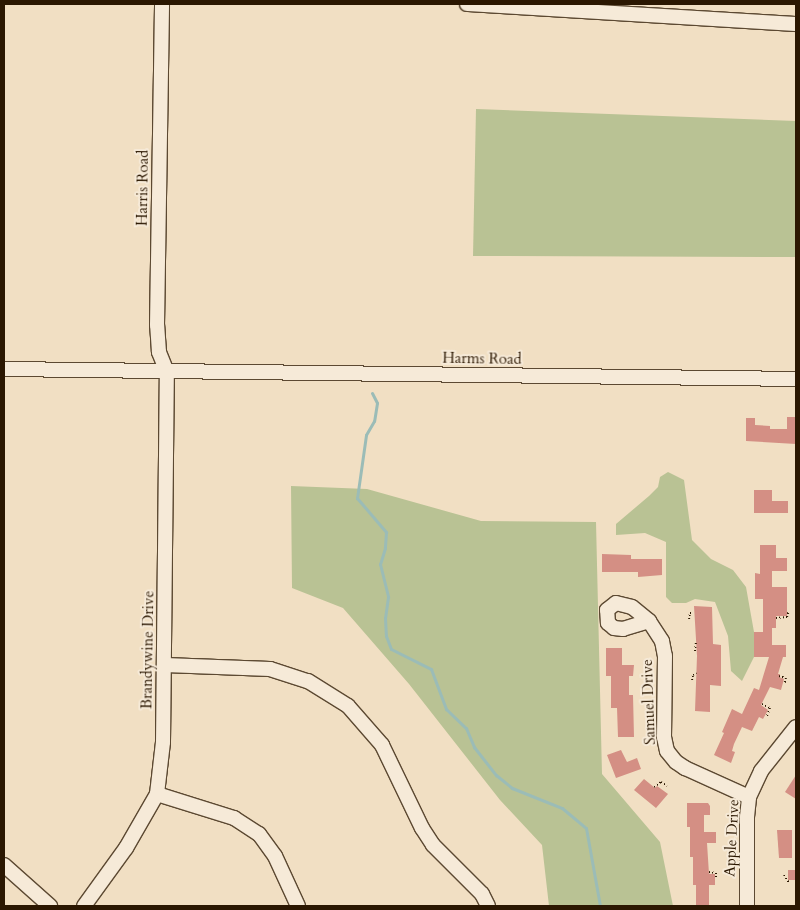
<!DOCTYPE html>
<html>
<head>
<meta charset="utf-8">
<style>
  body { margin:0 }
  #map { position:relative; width:800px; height:910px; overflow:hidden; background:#f1dfc3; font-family:Cardo,serif }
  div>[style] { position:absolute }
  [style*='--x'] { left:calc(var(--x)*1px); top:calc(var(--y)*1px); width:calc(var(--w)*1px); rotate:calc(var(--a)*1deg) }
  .green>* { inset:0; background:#b9c294 }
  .stream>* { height:3px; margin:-1.5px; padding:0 1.5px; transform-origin:1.5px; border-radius:1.5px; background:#9bbcb7 }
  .building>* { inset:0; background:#d48f84 }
  .path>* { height:2px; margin-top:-1px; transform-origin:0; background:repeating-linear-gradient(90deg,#2b1701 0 1px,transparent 0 3.5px) }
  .roads { filter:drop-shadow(1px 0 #5c4932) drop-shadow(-1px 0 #5c4932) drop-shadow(0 1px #5c4932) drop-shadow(0 -1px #5c4932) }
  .minor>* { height:14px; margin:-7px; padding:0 7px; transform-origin:7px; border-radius:7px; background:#f6ead8 }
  span { translate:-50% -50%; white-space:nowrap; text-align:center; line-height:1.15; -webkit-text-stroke:4px #f6ead8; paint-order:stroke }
  .street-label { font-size:15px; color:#2b1701 }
  .frame { position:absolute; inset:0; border:5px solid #2b1701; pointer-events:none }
</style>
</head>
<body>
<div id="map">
  <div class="green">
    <div style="clip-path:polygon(476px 109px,796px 121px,796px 257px,473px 256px)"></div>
    <div style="clip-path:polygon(668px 472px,684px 480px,692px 540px,711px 559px,733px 570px,746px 587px,754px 632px,754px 657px,742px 681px,731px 671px,728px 636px,715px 602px,695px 599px,686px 603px,672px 603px,666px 597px,666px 542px,645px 533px,616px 535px,616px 524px,649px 496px,658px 487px,660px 477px)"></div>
    <div style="clip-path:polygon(291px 486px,367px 489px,481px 521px,596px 522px,602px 774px,660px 842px,673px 906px,549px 906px,542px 845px,500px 800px,409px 684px,343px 608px,292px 588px)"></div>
  </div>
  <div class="stream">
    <div style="--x:372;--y:393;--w:11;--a:63"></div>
    <div style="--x:377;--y:403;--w:18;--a:99"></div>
    <div style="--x:374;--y:421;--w:16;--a:120"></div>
    <div style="--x:366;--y:435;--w:64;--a:98.1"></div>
    <div style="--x:357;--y:498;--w:45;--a:49.5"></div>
    <div style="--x:386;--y:532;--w:16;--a:94"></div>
    <div style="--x:385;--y:548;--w:17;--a:107"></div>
    <div style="--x:380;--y:564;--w:34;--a:76"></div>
    <div style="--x:388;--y:597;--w:21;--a:98"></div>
    <div style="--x:385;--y:618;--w:18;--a:87"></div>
    <div style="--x:386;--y:636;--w:14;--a:69"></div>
    <div style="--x:391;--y:649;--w:45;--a:26.6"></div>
    <div style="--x:431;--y:669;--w:43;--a:69.4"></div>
    <div style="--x:446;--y:709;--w:28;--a:44"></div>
    <div style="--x:466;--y:728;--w:21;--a:67"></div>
    <div style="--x:474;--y:747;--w:36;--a:52"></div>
    <div style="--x:496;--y:775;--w:21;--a:39"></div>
    <div style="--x:512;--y:788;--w:54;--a:21.8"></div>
    <div style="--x:562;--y:808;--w:31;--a:40"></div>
    <div style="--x:586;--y:828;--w:79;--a:79.8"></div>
  </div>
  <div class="building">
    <div style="clip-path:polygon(787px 417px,796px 417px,796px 444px,746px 441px,746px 418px,755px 418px,755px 425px,770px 426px,770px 429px,787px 429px)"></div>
    <div style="clip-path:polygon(754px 490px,772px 490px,772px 501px,788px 501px,788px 513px,754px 513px)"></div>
    <div style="clip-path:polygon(760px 545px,776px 545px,776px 558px,787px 558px,787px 571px,772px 571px,772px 587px,787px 587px,787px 616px,776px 616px,776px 628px,772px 628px,772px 645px,786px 645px,786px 657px,783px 657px,778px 674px,780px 674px,779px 677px,784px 679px,781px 690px,770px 687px,761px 705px,768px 710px,763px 719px,759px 717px,752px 731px,742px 727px,734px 744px,732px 751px,735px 752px,731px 763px,714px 755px,724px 733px,722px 732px,732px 709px,742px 714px,754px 688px,759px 690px,769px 657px,754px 657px,754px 632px,763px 632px,763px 599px,755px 599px,755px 573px,760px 574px)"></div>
    <div style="clip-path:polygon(602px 554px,631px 555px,631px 559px,662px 559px,662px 575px,638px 577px,638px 572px,602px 572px)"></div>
    <div style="clip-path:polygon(694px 606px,712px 607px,713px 644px,721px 645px,721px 686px,710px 685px,710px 712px,695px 711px,697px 656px)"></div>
    <div style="clip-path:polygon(606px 648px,622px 648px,622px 665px,634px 665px,633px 676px,629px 676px,629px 695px,633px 695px,634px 737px,618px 737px,617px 708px,611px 708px,611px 676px,606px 676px)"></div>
    <div style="clip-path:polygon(621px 750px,627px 762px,637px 758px,641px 769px,616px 778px,607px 755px)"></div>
    <div style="clip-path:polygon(796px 775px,796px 799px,785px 792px)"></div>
    <div style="clip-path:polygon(644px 779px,655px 788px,657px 786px,668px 794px,656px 808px,634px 790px)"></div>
    <div style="clip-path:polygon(687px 803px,708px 803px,710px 806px,710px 815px,704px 815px,704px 832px,716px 832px,716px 843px,707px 843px,709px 874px,715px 874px,715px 885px,709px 885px,709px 906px,696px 906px,696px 885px,693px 885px,693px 857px,690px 857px,690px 827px,687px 827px)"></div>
    <div style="clip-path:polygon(777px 830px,792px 830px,792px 858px,779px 858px)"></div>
    <div style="clip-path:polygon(788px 870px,796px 870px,796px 880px,788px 880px)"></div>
  </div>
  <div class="path">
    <div style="--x:776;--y:618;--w:11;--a:-5"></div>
    <div style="--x:787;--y:617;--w:7;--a:-74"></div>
    <div style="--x:689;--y:619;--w:6;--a:-81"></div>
    <div style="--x:690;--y:613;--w:4;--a:0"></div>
    <div style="--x:695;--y:651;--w:9;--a:-84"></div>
    <div style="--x:779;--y:676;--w:7;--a:16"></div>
    <div style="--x:786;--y:678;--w:7;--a:106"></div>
    <div style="--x:692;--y:680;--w:5;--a:-79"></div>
    <div style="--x:693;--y:675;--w:4;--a:-34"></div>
    <div style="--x:762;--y:704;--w:9;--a:27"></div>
    <div style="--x:770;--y:708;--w:9;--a:111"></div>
    <div style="--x:654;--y:787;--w:9;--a:-36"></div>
    <div style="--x:661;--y:782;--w:7;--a:34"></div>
    <div style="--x:709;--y:872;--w:7;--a:8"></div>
    <div style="--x:716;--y:873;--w:7;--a:90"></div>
    <div style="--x:784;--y:875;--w:9;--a:58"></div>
  </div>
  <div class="roads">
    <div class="minor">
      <div style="--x:467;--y:4;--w:330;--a:3.5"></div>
      <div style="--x:4;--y:369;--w:792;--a:0.72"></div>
      <div style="--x:649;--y:621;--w:27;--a:163"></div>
      <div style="--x:623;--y:629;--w:9;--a:-174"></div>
      <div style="--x:614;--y:628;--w:8;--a:-140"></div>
      <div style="--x:608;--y:623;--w:13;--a:-94"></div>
      <div style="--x:607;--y:610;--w:11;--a:-38"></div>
      <div style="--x:616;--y:603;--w:16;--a:14"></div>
      <div style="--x:632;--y:607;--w:22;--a:39"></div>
      <div style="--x:649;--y:621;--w:24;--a:57"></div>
      <div style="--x:662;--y:641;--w:15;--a:79"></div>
      <div style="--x:665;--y:656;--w:81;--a:90.7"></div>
      <div style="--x:664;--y:737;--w:14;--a:78"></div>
      <div style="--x:667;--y:751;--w:14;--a:51"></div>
      <div style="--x:676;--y:762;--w:11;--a:34"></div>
      <div style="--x:685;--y:768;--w:70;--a:24.4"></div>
      <div style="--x:165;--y:665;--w:105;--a:2.2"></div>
      <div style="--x:270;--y:669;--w:40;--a:18"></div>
      <div style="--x:308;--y:681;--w:47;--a:32"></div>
      <div style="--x:348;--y:706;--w:52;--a:48.9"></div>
      <div style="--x:382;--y:745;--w:92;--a:64.3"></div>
      <div style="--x:422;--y:828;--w:20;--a:57"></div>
      <div style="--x:433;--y:845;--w:69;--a:45"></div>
      <div style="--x:482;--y:894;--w:13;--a:63"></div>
      <div style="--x:157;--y:794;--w:81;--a:17.3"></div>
      <div style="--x:234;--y:818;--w:30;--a:33"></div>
      <div style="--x:259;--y:834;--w:27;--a:54"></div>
      <div style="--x:275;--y:856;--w:55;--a:65.3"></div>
      <div style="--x:4;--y:865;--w:62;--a:41.7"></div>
      <div style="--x:84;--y:906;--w:72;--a:-54.1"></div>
      <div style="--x:126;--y:848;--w:62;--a:-60.1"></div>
      <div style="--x:157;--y:794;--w:52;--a:-83.4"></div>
      <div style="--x:163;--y:742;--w:370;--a:-89.4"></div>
      <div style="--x:167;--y:372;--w:22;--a:-112"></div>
      <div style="--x:159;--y:352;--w:27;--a:-94"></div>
      <div style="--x:157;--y:325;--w:321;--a:-89.1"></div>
      <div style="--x:747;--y:906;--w:89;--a:-90"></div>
      <div style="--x:747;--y:817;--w:20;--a:-84"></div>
      <div style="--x:749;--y:797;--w:29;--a:-65"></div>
      <div style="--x:761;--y:771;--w:56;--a:-51.5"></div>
    </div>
  </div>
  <div class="street-label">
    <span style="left:143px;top:188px;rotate:-89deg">Harris Road</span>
    <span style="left:482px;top:359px;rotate:1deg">Harms Road</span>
    <span style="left:148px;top:650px;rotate:-89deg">Brandywine Drive</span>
    <span style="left:649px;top:702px;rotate:-92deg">Samuel Drive</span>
    <span style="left:732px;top:838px;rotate:-87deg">Apple Drive</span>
  </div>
  <div class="frame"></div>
</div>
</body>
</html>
